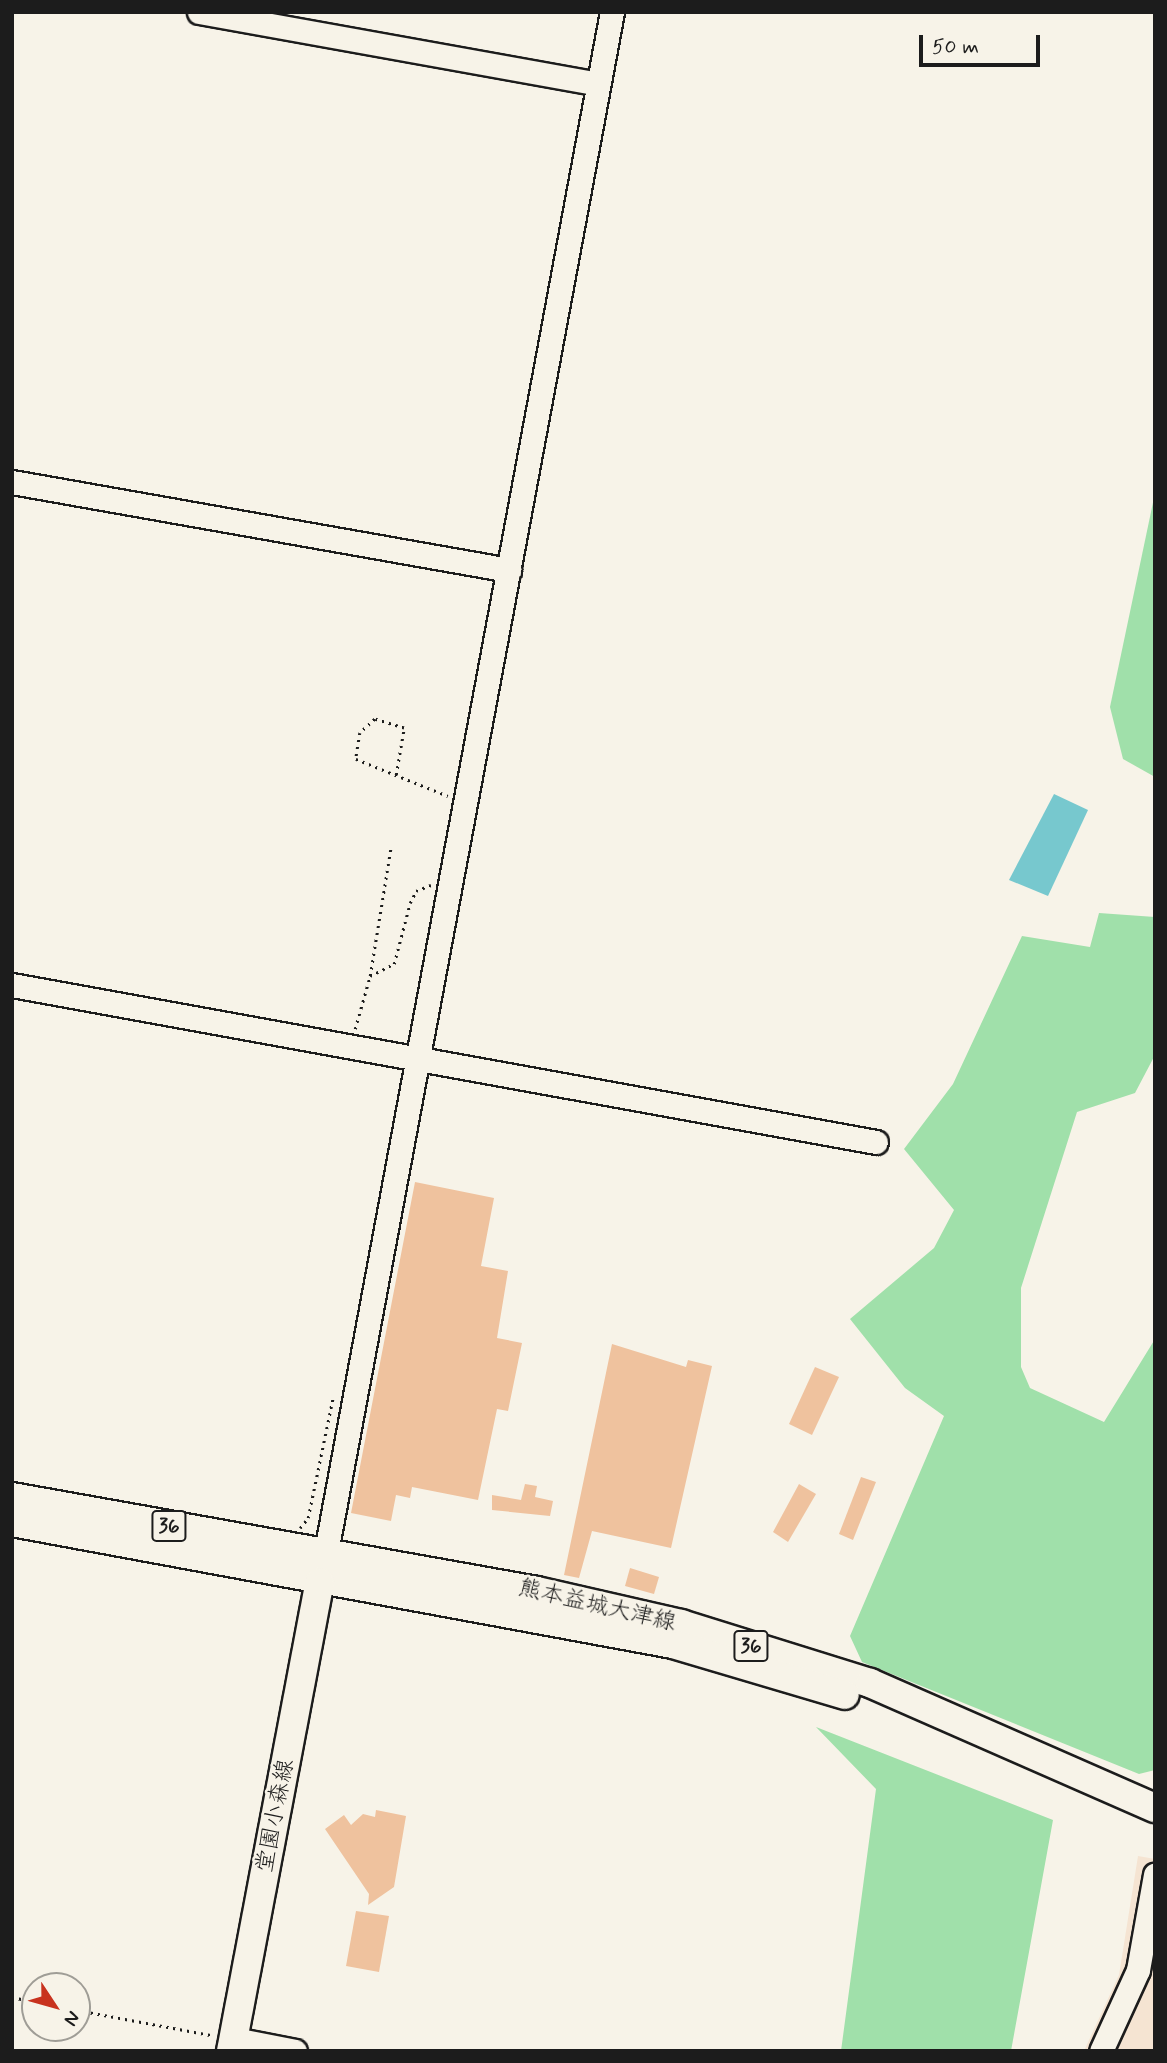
<!DOCTYPE html>
<html>
<head>
<meta charset="utf-8">
<style>
  body { margin:0 }
  #map { position:relative; width:1167px; height:2063px; overflow:hidden; background:#f7f3e8; font-family:Mynerve,"Klee One",sans-serif }
  div>[style] { position:absolute }
  [style*='--x'] { left:calc(var(--x)*1px); top:calc(var(--y)*1px); width:calc(var(--w)*1px); rotate:calc(var(--a)*1deg) }
  .built>* { inset:0; background:#f5e4d2 }
  .green>* { inset:0; background:#a0e0aa }
  .water>* { inset:0; background:#77c8ce }
  .building>* { inset:0; background:#efc29e }
  .path>* { height:2.5px; margin-top:-1.25px; transform-origin:0; background:repeating-linear-gradient(90deg,#1c1c1c 0 2px,transparent 0 7px) }
  .roads { filter:drop-shadow(2px 0 #1c1c1c) drop-shadow(-2px 0 #1c1c1c) drop-shadow(0 2px #1c1c1c) drop-shadow(0 -2px #1c1c1c) }
  .minor>* { height:23px; margin:-11.5px; padding:0 11.5px; transform-origin:11.5px; border-radius:11.5px; background:#f7f3e8 }
  .major>* { height:28px; margin:-14px; padding:0 14px; transform-origin:14px; border-radius:14px; background:#f7f3e8 }
  span { translate:-50% -50%; white-space:nowrap; text-align:center; line-height:1.15; -webkit-text-stroke:5px #f7f3e8; paint-order:stroke }
  .shield-label span { padding:2px 5px; background:#f7f3e8; border:2px solid; border-radius:5px; -webkit-text-stroke-width:0 }
  .shield-label { font-size:21px; color:#1c1c1c; font-weight:700 }
  .street-label { font-size:23px; color:#1c1c1c }
  .frame { position:absolute; inset:0; border:14px solid #1c1c1c; pointer-events:none }
  .north { position:absolute; left:21px; top:1972px; width:70px; height:70px; box-sizing:border-box; background:#f7f3e8; border:2px solid #9f9d96; border-radius:50%; rotate:126deg; font-size:19px; font-weight:700; line-height:28px; text-align:center; color:#1c1c1c }
  .north::after { content:''; display:block; margin:auto; width:24px; height:32px; background:#c8321e; clip-path:polygon(50% 0,100% 100%,50% 72%,0 100%) }
  .scale { position:absolute; left:919px; top:35px; width:121px; height:32px; box-sizing:border-box; border:4px solid #1c1c1c; border-top:0; padding-left:9px; font-size:21px; line-height:24px; white-space:nowrap; color:#1c1c1c; -webkit-text-stroke:5px #f7f3e8; paint-order:stroke }
</style>
</head>
<body>
<div id="map">
  <div class="built">
    <div style="clip-path:polygon(1138px 1856px,1155px 1859px,1155px 2051px,1084px 2051px,1119px 1975px)"></div>
  </div>
  <div class="green">
    <div style="clip-path:polygon(1155px 493px,1155px 777px,1123px 759px,1110px 707px)"></div>
    <div style="clip-path:polygon(1099px 913px,1155px 917px,1155px 1055px,1135px 1093px,1077px 1112px,1021px 1288px,1021px 1367px,1030px 1388px,1104px 1422px,1155px 1339px,1155px 1770px,1139px 1774px,862px 1662px,850px 1636px,944px 1416px,905px 1388px,850px 1319px,934px 1248px,954px 1210px,904px 1149px,953px 1084px,1022px 936px,1090px 947px)"></div>
    <div style="clip-path:polygon(816px 1727px,1053px 1820px,1011px 2051px,841px 2051px,876px 1789px)"></div>
  </div>
  <div class="water">
    <div style="clip-path:polygon(1054px 794px,1088px 810px,1048px 896px,1009px 880px)"></div>
  </div>
  <div class="building">
    <div style="clip-path:polygon(415px 1182px,494px 1198px,481px 1266px,508px 1271px,497px 1338px,522px 1343px,508px 1411px,497px 1409px,478px 1500px,412px 1487px,410px 1498px,396px 1495px,391px 1521px,351px 1513px)"></div>
    <div style="clip-path:polygon(612px 1344px,686px 1367px,688px 1360px,712px 1366px,671px 1548px,592px 1531px,579px 1578px,564px 1575px)"></div>
    <div style="clip-path:polygon(815px 1367px,839px 1377px,812px 1435px,789px 1424px)"></div>
    <div style="clip-path:polygon(861px 1477px,876px 1482px,853px 1540px,839px 1534px)"></div>
    <div style="clip-path:polygon(525px 1484px,537px 1486px,535px 1497px,553px 1501px,550px 1516px,492px 1510px,492px 1495px,521px 1500px)"></div>
    <div style="clip-path:polygon(799px 1484px,816px 1494px,788px 1542px,773px 1532px)"></div>
    <div style="clip-path:polygon(630px 1568px,659px 1577px,654px 1594px,625px 1586px)"></div>
    <div style="clip-path:polygon(376px 1810px,406px 1816px,394px 1887px,368px 1905px,369px 1894px,325px 1829px,344px 1815px,351px 1825px,363px 1814px,375px 1817px)"></div>
    <div style="clip-path:polygon(356px 1911px,389px 1916px,379px 1972px,346px 1966px)"></div>
  </div>
  <div class="path">
    <div style="--x:396;--y:775;--w:48;--a:-80.3"></div>
    <div style="--x:404;--y:728;--w:30;--a:-163"></div>
    <div style="--x:375;--y:719;--w:21;--a:137"></div>
    <div style="--x:360;--y:733;--w:26;--a:99"></div>
    <div style="--x:356;--y:759;--w:99;--a:21.9"></div>
    <div style="--x:370;--y:976;--w:132;--a:-80.8"></div>
    <div style="--x:355;--y:1029;--w:55;--a:-74.2"></div>
    <div style="--x:370;--y:976;--w:27;--a:-27"></div>
    <div style="--x:394;--y:964;--w:63;--a:-75.3"></div>
    <div style="--x:410;--y:903;--w:13;--a:-63"></div>
    <div style="--x:416;--y:891;--w:16;--a:-22"></div>
    <div style="--x:300;--y:1528;--w:13;--a:-51"></div>
    <div style="--x:308;--y:1518;--w:124;--a:-78.3"></div>
    <div style="--x:12;--y:1997;--w:24;--a:12"></div>
    <div style="--x:77;--y:2010;--w:136;--a:10.6"></div>
  </div>
  <div class="roads">
    <div class="minor">
      <div style="--x:199;--y:12;--w:405;--a:10.2"></div>
      <div style="--x:12;--y:482;--w:505;--a:10.04"></div>
      <div style="--x:12;--y:985;--w:878;--a:10.3"></div>
      <div style="--x:323;--y:1568;--w:1583;--a:-79.48"></div>
      <div style="--x:234;--y:2039;--w:62;--a:11.1"></div>
      <div style="--x:1101;--y:2051;--w:89;--a:-65.4"></div>
      <div style="--x:1138;--y:1970;--w:97;--a:-79.9"></div>
    </div>
    <div class="major">
      <div style="--x:12;--y:1497;--w:533;--a:10.15"></div>
      <div style="--x:537;--y:1591;--w:148;--a:12.9"></div>
      <div style="--x:681;--y:1624;--w:198;--a:17.3"></div>
      <div style="--x:870;--y:1683;--w:311;--a:23.7"></div>
      <div style="--x:12;--y:1522;--w:672;--a:10.46"></div>
      <div style="--x:673;--y:1644;--w:179;--a:16.5"></div>
      <div style="--x:231;--y:2051;--w:477;--a:-79.3"></div>
    </div>
  </div>
  <div class="shield-label">
    <span style="left:169px;top:1526px">36</span>
    <span style="left:751px;top:1646px">36</span>
  </div>
  <div class="street-label">
    <span style="left:597px;top:1606px;rotate:13deg">熊本益城大津線</span>
    <span style="left:276px;top:1816px;rotate:-79deg">堂園小森線</span>
  </div>
  <div class="frame"></div>
  <div class="north">N</div>
  <div class="scale">50 m</div>
</div>
</body>
</html>
